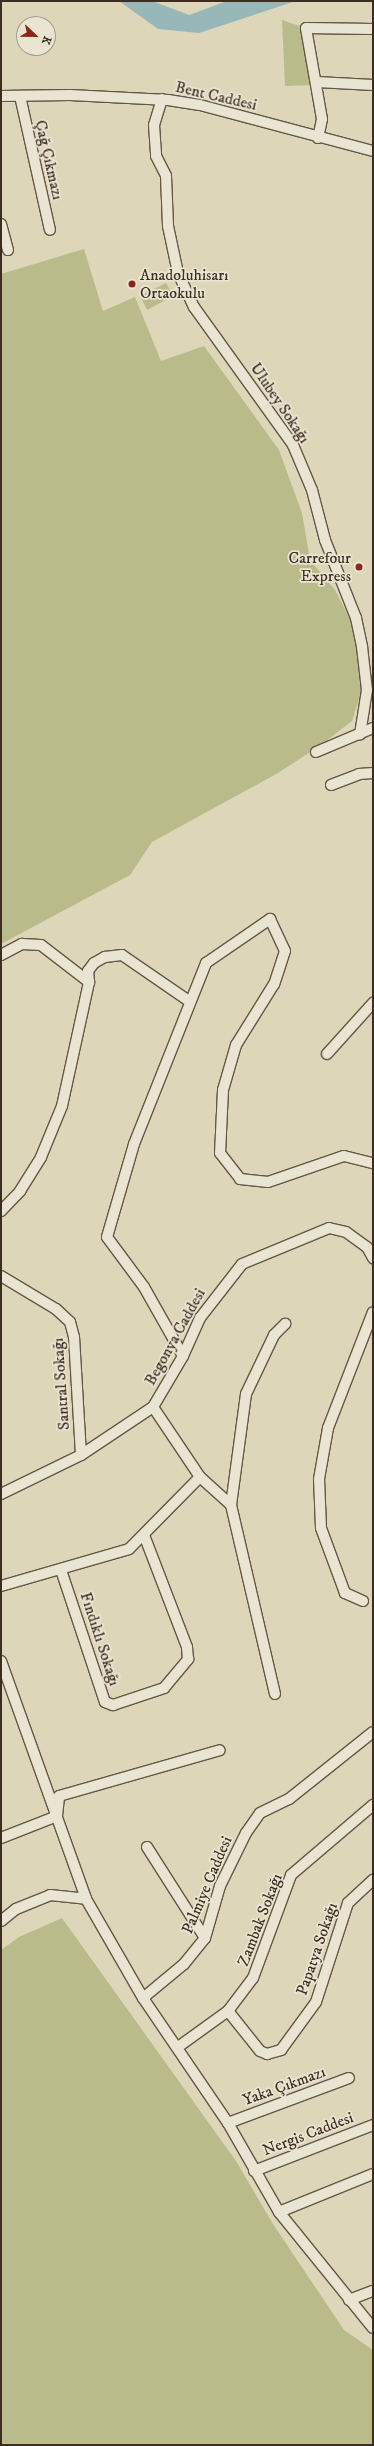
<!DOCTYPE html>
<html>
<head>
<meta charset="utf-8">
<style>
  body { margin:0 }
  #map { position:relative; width:374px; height:2446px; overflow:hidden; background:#ded6b9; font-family:"IM FELL DW Pica",serif }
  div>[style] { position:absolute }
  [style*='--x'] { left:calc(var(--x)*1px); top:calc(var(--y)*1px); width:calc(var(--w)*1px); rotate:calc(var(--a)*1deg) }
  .green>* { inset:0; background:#b9bc8a }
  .water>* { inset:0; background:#97b7b9 }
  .roads { filter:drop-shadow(1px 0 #645746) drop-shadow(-1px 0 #645746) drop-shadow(0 1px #645746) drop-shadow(0 -1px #645746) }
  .minor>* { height:10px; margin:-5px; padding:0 5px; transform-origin:5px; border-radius:5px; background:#eae4d2 }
  .dots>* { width:11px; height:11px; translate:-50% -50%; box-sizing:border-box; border:2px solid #eae4d2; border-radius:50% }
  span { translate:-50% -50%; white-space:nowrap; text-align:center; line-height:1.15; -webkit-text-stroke:3.5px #eae4d2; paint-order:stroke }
  .street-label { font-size:16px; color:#3c2d20 }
  .poi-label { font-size:16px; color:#3c2d20 }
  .left { translate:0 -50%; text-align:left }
  .right { translate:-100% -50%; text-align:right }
  .frame { position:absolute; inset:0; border:2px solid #3c2d20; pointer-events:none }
  .north { position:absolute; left:16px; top:16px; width:40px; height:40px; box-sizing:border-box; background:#eae4d2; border:1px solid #a49b8b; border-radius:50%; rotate:112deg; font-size:11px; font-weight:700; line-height:16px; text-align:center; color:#3c2d20 }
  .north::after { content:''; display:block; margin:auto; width:14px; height:18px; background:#8f2418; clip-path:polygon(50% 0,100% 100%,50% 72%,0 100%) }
</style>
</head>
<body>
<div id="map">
  <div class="green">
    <div style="clip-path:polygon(282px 20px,303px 27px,314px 85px,285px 86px)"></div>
    <div style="clip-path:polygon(84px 249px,103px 311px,135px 297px,161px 361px,204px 346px,279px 450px,302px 513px,310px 560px,335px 590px,354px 627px,361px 693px,352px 721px,321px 745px,278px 773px,152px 842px,130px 875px,1px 944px,1px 274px)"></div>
    <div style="clip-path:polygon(166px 283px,173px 296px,147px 310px,140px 296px)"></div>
    <div style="clip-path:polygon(62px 1918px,236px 2161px,273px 2224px,344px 2330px,373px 2350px,373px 2445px,1px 2445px,1px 1950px,19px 1937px)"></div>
  </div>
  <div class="water">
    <div style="clip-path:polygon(119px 1px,152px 1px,189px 15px,227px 1px,296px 1px,199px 33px,158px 29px)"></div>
  </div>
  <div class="roads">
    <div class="minor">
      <div style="--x:317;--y:82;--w:56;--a:3.1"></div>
      <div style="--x:1;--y:96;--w:69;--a:-0.8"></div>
      <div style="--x:70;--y:95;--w:98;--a:2.9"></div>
      <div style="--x:168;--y:100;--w:32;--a:9"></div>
      <div style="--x:200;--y:105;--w:179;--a:14.9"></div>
      <div style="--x:20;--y:96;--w:137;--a:77.4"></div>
      <div style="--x:162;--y:99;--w:27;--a:107"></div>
      <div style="--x:154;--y:125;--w:31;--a:86"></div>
      <div style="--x:156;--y:156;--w:22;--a:63"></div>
      <div style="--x:166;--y:176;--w:50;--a:87.7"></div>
      <div style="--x:168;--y:226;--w:48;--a:78"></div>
      <div style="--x:178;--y:273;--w:38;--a:65"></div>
      <div style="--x:194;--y:307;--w:170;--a:54.3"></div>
      <div style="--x:293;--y:445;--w:49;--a:67.1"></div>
      <div style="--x:312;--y:490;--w:52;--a:75.4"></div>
      <div style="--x:325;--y:540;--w:84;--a:68.3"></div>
      <div style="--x:356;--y:618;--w:30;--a:78"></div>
      <div style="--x:362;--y:647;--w:43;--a:83.4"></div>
      <div style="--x:367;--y:690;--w:45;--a:99"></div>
      <div style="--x:318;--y:138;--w:19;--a:-78"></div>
      <div style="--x:322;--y:119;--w:92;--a:-100"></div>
      <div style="--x:306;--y:28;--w:67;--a:0.9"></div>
      <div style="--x:1;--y:224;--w:27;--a:75"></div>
      <div style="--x:316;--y:752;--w:62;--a:-22.8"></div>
      <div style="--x:331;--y:785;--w:30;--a:-21"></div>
      <div style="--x:359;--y:774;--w:14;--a:-4"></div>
      <div style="--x:1;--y:955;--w:24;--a:-28"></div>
      <div style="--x:22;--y:944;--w:19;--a:3"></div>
      <div style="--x:41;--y:945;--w:61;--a:37.6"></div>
      <div style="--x:327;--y:1054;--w:69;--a:-48"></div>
      <div style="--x:1;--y:1211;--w:28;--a:-46"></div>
      <div style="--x:20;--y:1191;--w:40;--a:-58"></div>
      <div style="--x:41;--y:1157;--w:55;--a:-67.6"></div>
      <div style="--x:62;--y:1106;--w:127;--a:-77.7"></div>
      <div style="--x:89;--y:982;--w:11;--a:-95"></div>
      <div style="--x:88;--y:971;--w:10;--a:-53"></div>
      <div style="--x:94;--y:963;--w:13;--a:-29"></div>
      <div style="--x:105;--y:957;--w:17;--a:-7"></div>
      <div style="--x:122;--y:955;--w:81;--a:34.5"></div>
      <div style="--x:1;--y:1276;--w:64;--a:31"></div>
      <div style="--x:56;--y:1309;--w:19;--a:43"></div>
      <div style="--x:70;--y:1322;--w:16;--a:75"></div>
      <div style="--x:74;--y:1337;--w:118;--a:86.6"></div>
      <div style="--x:183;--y:1356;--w:79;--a:-119.5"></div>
      <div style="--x:144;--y:1287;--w:62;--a:-126.5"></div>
      <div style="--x:107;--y:1237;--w:97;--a:-73.8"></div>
      <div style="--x:134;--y:1144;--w:195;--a:-68.3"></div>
      <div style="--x:206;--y:963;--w:78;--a:-34.5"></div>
      <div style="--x:270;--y:919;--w:35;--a:65"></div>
      <div style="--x:285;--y:951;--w:35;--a:108"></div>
      <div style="--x:274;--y:984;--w:72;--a:121.9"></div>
      <div style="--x:236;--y:1045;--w:47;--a:106.1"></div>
      <div style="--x:223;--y:1090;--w:63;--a:92.7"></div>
      <div style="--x:220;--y:1153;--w:33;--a:52"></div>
      <div style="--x:240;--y:1179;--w:28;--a:6"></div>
      <div style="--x:268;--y:1182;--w:80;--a:-18.9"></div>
      <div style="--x:344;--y:1156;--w:30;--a:14"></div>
      <div style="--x:153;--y:1407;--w:84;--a:56.1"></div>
      <div style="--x:200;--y:1477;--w:42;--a:42.1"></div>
      <div style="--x:231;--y:1505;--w:194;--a:76.9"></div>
      <div style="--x:1;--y:1494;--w:89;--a:-26"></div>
      <div style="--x:81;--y:1455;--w:87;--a:-33.7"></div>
      <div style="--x:153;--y:1407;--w:59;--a:-59.5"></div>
      <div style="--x:183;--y:1356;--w:42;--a:-65.9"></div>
      <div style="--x:200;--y:1318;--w:68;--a:-52.1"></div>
      <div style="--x:242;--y:1264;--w:94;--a:-22.5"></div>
      <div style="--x:329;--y:1228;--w:17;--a:13"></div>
      <div style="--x:346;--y:1232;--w:26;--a:36"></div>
      <div style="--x:367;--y:1247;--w:13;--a:61"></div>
      <div style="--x:231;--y:1505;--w:112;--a:-82.3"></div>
      <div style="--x:246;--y:1394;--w:65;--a:-64.6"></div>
      <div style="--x:274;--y:1335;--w:16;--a:-45"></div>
      <div style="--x:61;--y:1570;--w:139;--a:71.6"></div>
      <div style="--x:105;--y:1702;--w:9;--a:21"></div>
      <div style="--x:113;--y:1705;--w:54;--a:-18.4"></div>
      <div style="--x:164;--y:1688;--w:38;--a:-50"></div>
      <div style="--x:188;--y:1659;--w:12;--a:-95"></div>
      <div style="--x:187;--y:1647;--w:120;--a:-111"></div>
      <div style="--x:1;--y:1586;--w:133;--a:-16.1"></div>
      <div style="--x:129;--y:1549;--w:101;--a:-45.4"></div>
      <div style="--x:363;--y:1601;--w:20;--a:-156"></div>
      <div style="--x:345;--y:1593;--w:69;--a:-110.3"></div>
      <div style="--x:321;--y:1528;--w:49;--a:-92.3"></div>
      <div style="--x:319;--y:1479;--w:52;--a:-80"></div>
      <div style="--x:328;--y:1428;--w:124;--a:-68.8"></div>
      <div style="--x:1;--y:1661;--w:253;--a:70.3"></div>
      <div style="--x:86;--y:1899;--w:114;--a:60.1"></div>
      <div style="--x:143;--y:1998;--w:151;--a:55.8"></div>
      <div style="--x:228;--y:2123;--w:103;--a:60.2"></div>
      <div style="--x:279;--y:2212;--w:149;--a:51"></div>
      <div style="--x:1;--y:1838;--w:60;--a:-21.4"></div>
      <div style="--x:57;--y:1816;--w:20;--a:-84"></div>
      <div style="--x:59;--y:1796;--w:167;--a:-15.9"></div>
      <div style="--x:147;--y:1847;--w:108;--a:57.5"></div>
      <div style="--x:1;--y:1921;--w:19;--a:-39"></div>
      <div style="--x:16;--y:1909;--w:37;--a:-22"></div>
      <div style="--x:50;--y:1895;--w:36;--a:6"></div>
      <div style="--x:143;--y:1998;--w:53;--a:-39.7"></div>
      <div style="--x:184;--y:1964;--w:33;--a:-51"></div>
      <div style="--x:205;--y:1938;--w:54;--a:-73.9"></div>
      <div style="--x:220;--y:1886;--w:59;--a:-63.9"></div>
      <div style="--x:246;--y:1833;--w:24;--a:-55"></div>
      <div style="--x:260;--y:1813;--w:32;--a:-26"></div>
      <div style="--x:289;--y:1799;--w:107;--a:-38.6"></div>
      <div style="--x:228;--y:2011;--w:51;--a:51.3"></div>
      <div style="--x:260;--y:2051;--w:8;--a:23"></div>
      <div style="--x:267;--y:2054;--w:15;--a:-16"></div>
      <div style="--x:281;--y:2050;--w:59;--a:-53.9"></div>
      <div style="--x:316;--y:2002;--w:104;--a:-72.1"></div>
      <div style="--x:348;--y:1903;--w:34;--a:-43"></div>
      <div style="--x:178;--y:2047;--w:62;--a:-35.8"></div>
      <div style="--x:228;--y:2011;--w:41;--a:-52.9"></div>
      <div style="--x:253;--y:1978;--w:110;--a:-69.7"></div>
      <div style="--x:291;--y:1875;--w:108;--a:-40.5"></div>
      <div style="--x:228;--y:2123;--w:129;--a:-20.4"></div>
      <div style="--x:254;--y:2171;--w:128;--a:-21.1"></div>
      <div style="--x:279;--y:2212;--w:101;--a:-22"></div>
      <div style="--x:349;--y:2300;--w:26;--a:-21"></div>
    </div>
  </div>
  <div class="dots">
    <div style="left:132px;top:284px;background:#8f2418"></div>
    <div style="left:359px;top:567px;background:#8f2418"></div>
  </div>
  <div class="street-label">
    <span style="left:216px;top:96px;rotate:13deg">Bent Caddesi</span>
    <span style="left:49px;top:160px;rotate:77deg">Çağ Çıkmazı</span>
    <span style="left:280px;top:403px;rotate:56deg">Ulubey Sokağı</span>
    <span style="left:175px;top:1337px;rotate:-61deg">Begonya Caddesi</span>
    <span style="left:61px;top:1384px;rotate:-94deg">Santral Sokağı</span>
    <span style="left:100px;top:1639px;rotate:72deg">Fındıklı Sokağı</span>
    <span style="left:207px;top:1885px;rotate:-67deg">Palmiye Caddesi</span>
    <span style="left:260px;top:1920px;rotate:-69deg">Zambak Sokağı</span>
    <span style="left:317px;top:1949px;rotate:-71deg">Papatya Sokağı</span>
    <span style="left:284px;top:2086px;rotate:-20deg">Yaka Çıkmazı</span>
    <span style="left:308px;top:2134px;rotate:-21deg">Nergis Caddesi</span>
  </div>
  <div class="poi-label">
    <span class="left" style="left:140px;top:284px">Anadoluhisarı<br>Ortaokulu</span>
    <span class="right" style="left:351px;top:567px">Carrefour<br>Express</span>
  </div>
  <div class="frame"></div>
  <div class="north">K</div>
</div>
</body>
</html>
